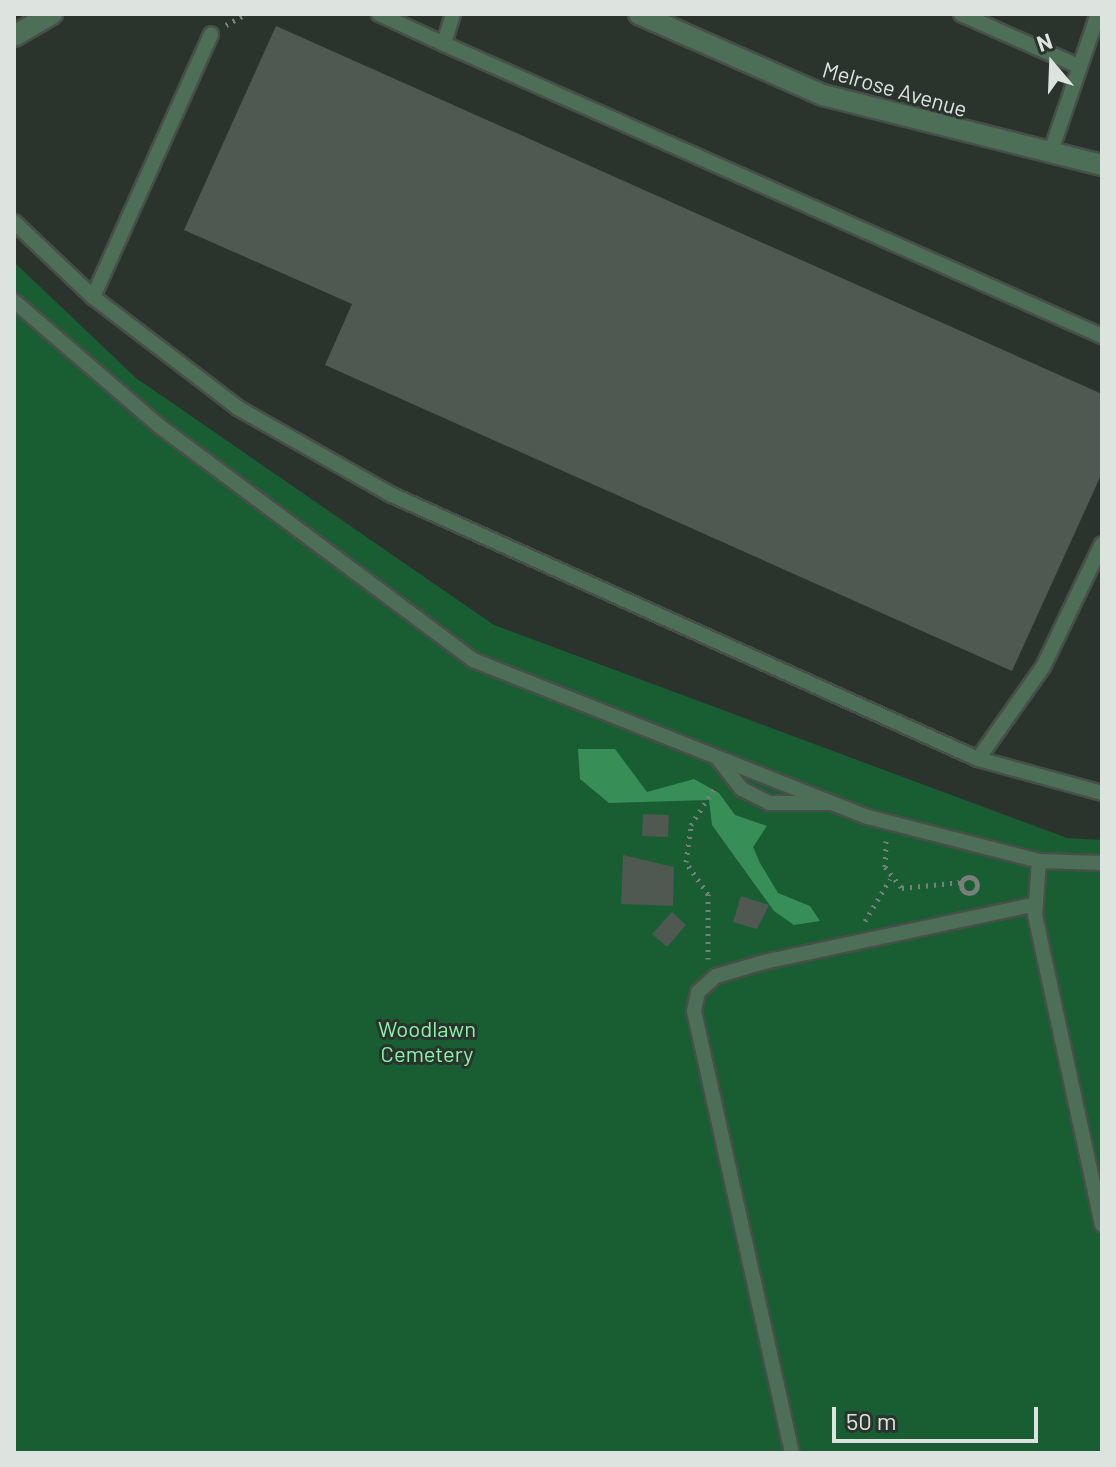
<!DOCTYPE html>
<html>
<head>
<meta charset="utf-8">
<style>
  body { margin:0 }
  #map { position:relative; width:1116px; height:1467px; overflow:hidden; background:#2b332d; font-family:Barlow,sans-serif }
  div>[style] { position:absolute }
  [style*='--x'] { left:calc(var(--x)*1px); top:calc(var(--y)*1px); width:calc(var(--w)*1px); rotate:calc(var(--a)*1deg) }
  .green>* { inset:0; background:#195d33 }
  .water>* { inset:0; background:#388e57 }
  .building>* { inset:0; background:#4f5851 }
  .path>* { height:5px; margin-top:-2.5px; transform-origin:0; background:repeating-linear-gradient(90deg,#79807b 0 2px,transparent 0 8px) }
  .path>.ring { margin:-2.5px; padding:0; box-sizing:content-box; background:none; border:5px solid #79807b; border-radius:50% }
  .roads { filter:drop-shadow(2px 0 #474f49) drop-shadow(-2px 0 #474f49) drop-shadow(0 2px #474f49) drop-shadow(0 -2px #474f49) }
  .lane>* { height:14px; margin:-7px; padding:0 7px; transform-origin:7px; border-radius:7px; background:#4e6f57 }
  .street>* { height:20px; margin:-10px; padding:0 10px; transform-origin:10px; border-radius:10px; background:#4e6f57 }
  span { translate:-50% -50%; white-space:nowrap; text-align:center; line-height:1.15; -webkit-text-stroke:6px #2b332d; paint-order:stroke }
  .street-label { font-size:22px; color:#dde3df }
  .park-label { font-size:22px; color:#86f5a9 }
  .frame { position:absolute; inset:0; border:16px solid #dde3df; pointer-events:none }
  .north { position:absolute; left:1012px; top:24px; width:80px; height:80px; -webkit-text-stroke:6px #2b332d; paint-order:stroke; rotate:341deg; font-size:22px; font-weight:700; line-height:32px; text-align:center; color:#dde3df }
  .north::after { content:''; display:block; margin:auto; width:28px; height:36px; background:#dde3df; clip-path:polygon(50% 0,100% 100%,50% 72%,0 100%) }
  .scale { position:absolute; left:832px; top:1407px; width:206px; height:36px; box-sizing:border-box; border:4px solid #dde3df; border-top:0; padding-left:10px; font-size:24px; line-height:28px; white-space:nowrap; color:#dde3df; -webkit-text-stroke:6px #2b332d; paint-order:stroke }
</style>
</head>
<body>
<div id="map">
  <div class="green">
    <div style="clip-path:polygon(14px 262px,136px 378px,494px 625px,1067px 838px,1102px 840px,1102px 1453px,14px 1453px)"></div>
  </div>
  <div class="water">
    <div style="clip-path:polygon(578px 749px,615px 749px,647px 792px,694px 779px,719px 793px,735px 815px,767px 826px,753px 847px,760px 863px,778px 893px,810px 906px,820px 921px,794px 925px,774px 911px,712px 825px,709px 800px,609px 803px,580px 779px)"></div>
  </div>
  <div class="building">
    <div style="clip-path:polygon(276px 26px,1102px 394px,1102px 473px,1012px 671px,325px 365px,352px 304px,184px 230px)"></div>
    <div style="clip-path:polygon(643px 814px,669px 815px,668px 837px,642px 836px)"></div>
    <div style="clip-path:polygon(623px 855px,674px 867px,673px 906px,621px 904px)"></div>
    <div style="clip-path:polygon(741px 896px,769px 905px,757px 929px,733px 922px)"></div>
    <div style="clip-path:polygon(672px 912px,686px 925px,667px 947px,652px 934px)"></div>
  </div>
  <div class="path">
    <div style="--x:226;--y:25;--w:23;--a:-29"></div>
    <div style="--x:886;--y:841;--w:26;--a:92"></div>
    <div style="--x:885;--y:867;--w:27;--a:51"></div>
    <div style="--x:902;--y:888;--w:60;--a:-5.7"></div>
    <div class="ring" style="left:961px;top:877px;width:11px;height:11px"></div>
    <div style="--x:865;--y:921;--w:49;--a:-59.2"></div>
    <div style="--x:708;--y:959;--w:65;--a:-90"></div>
    <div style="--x:708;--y:894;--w:39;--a:-125"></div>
    <div style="--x:686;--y:862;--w:37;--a:-82"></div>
    <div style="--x:691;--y:825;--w:45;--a:-57.7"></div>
  </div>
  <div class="roads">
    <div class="lane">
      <div style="--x:379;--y:14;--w:72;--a:24.8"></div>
      <div style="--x:453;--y:14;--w:31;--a:107"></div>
      <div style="--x:444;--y:44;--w:720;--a:23.93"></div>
      <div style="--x:961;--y:14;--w:126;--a:23.9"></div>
      <div style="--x:1050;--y:154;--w:148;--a:-71.1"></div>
      <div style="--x:14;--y:222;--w:109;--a:43.5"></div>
      <div style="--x:93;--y:297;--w:183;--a:37.4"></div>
      <div style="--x:238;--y:408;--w:177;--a:29.5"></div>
      <div style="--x:392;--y:495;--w:643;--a:24.25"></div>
      <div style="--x:978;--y:759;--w:129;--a:15.3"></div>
      <div style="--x:93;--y:297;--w:288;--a:-65.8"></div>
      <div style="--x:14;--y:301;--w:190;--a:40.7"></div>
      <div style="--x:158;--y:425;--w:393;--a:36.7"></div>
      <div style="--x:473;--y:660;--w:425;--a:21.7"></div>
      <div style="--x:868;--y:817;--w:177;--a:14.4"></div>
      <div style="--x:1039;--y:861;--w:63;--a:1.8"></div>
      <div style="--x:978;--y:759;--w:113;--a:-54.8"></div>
      <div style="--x:1043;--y:667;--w:136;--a:-64.4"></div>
      <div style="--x:719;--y:760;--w:37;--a:52"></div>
      <div style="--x:742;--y:789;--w:30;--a:27"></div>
      <div style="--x:769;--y:803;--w:59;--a:0"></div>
      <div style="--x:1039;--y:861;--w:54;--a:94.2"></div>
      <div style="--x:1035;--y:915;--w:317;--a:77.8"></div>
      <div style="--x:792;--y:1453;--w:453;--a:-102.5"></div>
      <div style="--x:694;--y:1011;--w:19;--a:-78"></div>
      <div style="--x:698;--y:992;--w:24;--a:-42"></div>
      <div style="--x:716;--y:976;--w:50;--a:-16.3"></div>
      <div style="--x:764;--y:962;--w:278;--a:-12"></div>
    </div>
    <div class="street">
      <div style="--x:639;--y:14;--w:201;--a:23.8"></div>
      <div style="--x:823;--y:95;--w:288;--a:14.1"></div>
      <div style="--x:14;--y:36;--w:44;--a:-30.1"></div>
    </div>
  </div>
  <div class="street-label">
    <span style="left:895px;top:89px;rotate:16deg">Melrose Avenue</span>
  </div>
  <div class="park-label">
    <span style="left:427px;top:1041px">Woodlawn<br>Cemetery</span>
  </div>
  <div class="frame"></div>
  <div class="north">N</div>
  <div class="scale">50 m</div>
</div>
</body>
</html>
